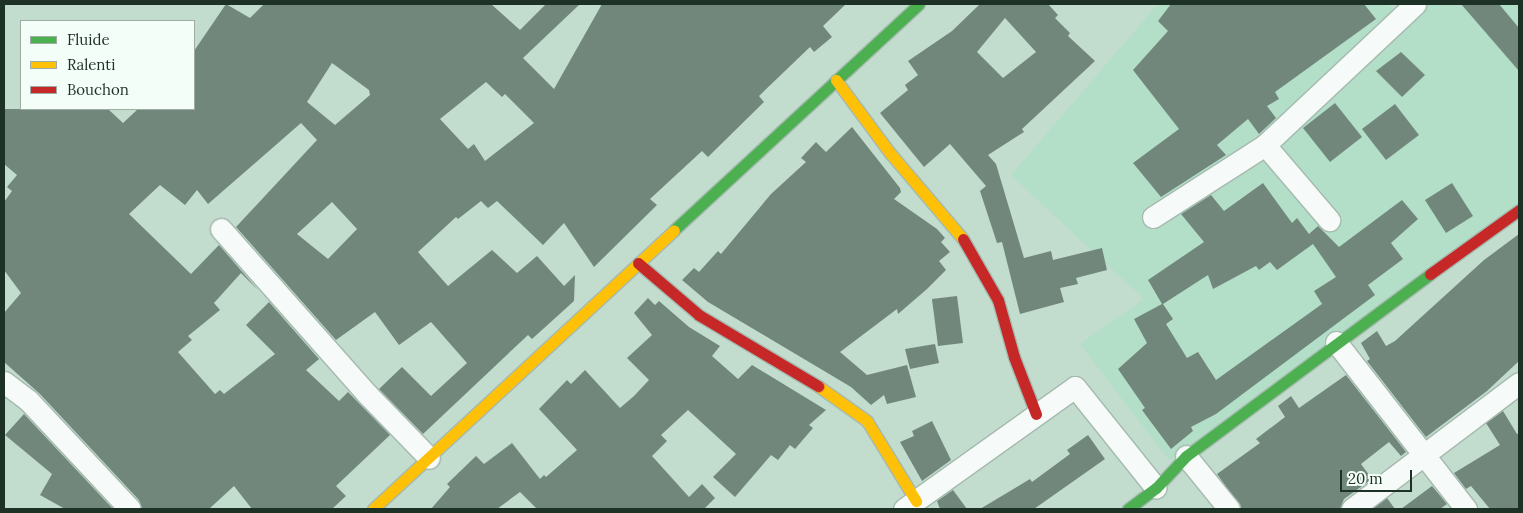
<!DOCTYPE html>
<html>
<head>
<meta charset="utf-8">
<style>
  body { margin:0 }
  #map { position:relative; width:1523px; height:513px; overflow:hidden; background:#c2dcce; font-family:Lora,serif }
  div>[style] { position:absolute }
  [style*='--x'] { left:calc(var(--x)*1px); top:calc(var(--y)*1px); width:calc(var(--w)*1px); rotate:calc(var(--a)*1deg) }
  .built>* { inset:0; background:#b3dec7 }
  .building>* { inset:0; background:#72877c }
  .roads { filter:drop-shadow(1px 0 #a5baaf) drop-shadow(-1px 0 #a5baaf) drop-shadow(0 1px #a5baaf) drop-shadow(0 -1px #a5baaf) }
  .street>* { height:21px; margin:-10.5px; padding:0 10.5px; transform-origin:10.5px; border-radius:10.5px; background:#f6faf8 }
  .fast>* { height:11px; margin:-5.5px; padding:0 5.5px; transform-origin:5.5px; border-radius:5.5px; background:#4caf50 }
  .slow>* { height:11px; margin:-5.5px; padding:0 5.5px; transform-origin:5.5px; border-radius:5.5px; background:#ffc107 }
  .jam>* { height:11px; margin:-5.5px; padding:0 5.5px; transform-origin:5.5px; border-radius:5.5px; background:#c62828 }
  span { translate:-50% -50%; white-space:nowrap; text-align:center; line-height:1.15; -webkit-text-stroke:5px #f4fef8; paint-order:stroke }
  .frame { position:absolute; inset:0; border:5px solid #1e3127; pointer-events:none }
  .legend { position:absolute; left:20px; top:20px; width:175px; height:90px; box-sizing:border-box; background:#f4fef8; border:1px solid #9eaca4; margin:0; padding:6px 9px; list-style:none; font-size:15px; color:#1e3127 }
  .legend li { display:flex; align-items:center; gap:10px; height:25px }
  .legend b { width:25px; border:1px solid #9eaca4 }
  .scale { position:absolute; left:1340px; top:470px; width:72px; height:22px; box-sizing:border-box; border:2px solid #1e3127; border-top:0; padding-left:6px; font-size:15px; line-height:18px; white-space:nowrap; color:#1e3127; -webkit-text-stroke:4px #f4fef8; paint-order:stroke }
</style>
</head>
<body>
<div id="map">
  <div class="built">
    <div style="clip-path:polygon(1158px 4px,1388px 4px,1397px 14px,1411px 4px,1519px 5px,1519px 211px,1169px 460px,1080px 344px,1144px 299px,1011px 175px)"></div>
  </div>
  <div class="building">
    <div style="clip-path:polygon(evenodd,226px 4px,250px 18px,264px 4px,491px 4px,520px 30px,546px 4px,580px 4px,523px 58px,554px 89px,602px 4px,846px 4px,823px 26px,832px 37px,814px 52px,810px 47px,759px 96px,764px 102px,708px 157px,702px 151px,650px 199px,657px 205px,594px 267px,564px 223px,543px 245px,497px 201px,488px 208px,481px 201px,458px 219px,456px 217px,418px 252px,448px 286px,492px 250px,517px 273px,537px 256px,564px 286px,575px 275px,574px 301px,532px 339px,528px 335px,423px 434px,379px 389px,402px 367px,431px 396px,467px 363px,431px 322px,399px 345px,375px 312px,336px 340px,236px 227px,317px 140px,301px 123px,208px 204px,197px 190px,185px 205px,160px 185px,129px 214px,191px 274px,219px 245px,258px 290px,241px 273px,214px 303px,220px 310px,188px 336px,192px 340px,178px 352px,215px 394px,220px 390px,224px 394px,275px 354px,246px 325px,269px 302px,319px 359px,306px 370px,339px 401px,348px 392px,390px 435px,336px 486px,346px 496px,332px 509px,252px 509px,234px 486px,209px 509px,142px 509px,139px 500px,40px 394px,4px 362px,4px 313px,21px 293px,4px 270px,4px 202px,12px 191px,7px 187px,17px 175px,4px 164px,4px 109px,108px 109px,123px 123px,138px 109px,194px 109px,194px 51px,226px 4px,332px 63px,369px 90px,370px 95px,335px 125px,307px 102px,332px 63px,226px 4px,486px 82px,502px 97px,505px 94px,534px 123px,485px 161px,474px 144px,468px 149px,440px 119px,486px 82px,226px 4px,332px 202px,357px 229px,328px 259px,297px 234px,332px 202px)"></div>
    <div style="clip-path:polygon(evenodd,980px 4px,1048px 4px,1058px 15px,1055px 18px,1070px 33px,1068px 36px,1095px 61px,1022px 129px,1024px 132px,988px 155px,996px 164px,1024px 258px,1051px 251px,1053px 260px,1102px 248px,1107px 270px,1076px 278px,1078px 284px,1060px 288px,1064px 302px,1020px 314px,1002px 242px,997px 243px,980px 191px,986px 186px,950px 144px,924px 167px,880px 113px,908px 90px,905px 85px,918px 75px,908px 61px,952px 31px,980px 4px,1005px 18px,1036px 52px,1003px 78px,977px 52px,1005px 18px)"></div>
    <div style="clip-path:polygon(1171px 4px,1364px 4px,1376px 19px,1275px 92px,1279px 99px,1267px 106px,1276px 118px,1259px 134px,1248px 119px,1217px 145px,1226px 155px,1161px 197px,1133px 163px,1179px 129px,1133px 70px,1168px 31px,1158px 21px)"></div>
    <div style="clip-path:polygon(1461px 4px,1499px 4px,1519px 28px,1519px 71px)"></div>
    <div style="clip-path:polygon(1401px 52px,1425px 75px,1402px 97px,1376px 71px)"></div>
    <div style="clip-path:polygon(1335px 103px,1362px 137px,1330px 162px,1303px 128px)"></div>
    <div style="clip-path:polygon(1395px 104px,1419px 135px,1386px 160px,1362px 129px)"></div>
    <div style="clip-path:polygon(852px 127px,900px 188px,901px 192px,894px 199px,937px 229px,945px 238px,941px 242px,950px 252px,939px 261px,946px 270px,927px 289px,898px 314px,897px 309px,840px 352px,867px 375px,907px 365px,916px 397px,887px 404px,884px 395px,871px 405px,851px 387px,708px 302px,682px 280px,694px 268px,699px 272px,718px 251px,721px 254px,771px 194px,806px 162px,801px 158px,816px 142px,826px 152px)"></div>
    <div style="clip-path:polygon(evenodd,1263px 183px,1292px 223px,1297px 218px,1309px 234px,1318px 226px,1339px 247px,1402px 200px,1418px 219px,1391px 243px,1403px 259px,1368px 285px,1375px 295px,1216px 414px,1191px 427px,1193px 431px,1171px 449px,1142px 410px,1145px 408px,1118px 369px,1147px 343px,1134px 319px,1162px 304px,1148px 280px,1204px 242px,1181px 214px,1211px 195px,1224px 211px,1263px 183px,1313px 244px,1336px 277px,1314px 291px,1322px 304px,1216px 380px,1198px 352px,1187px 358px,1166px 324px,1173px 319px,1163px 304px,1208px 275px,1213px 289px,1256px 266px,1259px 270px,1270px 262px,1277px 270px,1313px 244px)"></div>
    <div style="clip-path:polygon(1452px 183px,1473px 216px,1446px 233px,1425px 200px)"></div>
    <div style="clip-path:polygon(1519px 234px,1519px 361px,1487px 391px,1426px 437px,1367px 361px,1370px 359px,1361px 343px,1377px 331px,1386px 346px,1395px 341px,1484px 260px)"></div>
    <div style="clip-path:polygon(957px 296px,963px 343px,938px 346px,932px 299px)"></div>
    <div style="clip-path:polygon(648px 298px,655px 305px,659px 301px,689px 327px,720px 346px,712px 356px,738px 379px,752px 365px,826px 410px,809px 425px,813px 428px,795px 449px,790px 445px,778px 460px,771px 455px,735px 497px,713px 477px,736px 454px,688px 410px,661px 435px,667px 441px,652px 456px,689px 497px,702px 484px,715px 498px,704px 509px,537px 509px,520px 492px,497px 509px,431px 509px,450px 487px,447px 484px,476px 456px,484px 464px,512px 443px,540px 479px,544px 475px,546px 477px,577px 450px,539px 409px,567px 380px,571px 384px,585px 370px,620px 408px,634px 396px,649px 380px,627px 358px,652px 335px,634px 313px)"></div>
    <div style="clip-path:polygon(935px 344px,939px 363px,910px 369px,905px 349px)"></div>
    <div style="clip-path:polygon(1346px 375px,1406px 452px,1401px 456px,1389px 442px,1361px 464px,1372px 479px,1344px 499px,1340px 509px,1242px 509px,1217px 474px,1260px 443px,1256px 439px,1285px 417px,1278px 406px,1291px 396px,1299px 408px)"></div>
    <div style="clip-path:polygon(1503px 411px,1517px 434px,1519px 433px,1519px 509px,1490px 509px,1471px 486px,1466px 489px,1454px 473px,1500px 445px,1486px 423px)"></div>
    <div style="clip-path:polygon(24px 414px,113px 509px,65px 509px,40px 495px,52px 474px,5px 435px)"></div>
    <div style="clip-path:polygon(932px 421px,951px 460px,922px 481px,900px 442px,914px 436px,912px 431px)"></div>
    <div style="clip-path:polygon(1088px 435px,1105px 459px,1034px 509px,980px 509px,1030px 479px,1032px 482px,1070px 454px,1067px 450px)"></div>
    <div style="clip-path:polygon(1432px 486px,1447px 504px,1440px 509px,1401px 509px)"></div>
    <div style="clip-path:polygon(953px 490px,967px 509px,940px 509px,937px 501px)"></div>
    <div style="clip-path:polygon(1387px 498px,1395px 509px,1372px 509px)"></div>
  </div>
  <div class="roads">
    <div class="street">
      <div style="--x:1265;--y:145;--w:99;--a:49.5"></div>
      <div style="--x:1153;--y:217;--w:133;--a:-32.7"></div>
      <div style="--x:1265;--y:145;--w:206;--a:-43.2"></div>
      <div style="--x:221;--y:229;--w:223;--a:48.5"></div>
      <div style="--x:369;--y:396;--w:86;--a:45.9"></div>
      <div style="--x:1336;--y:342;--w:212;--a:52.1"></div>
      <div style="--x:4;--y:382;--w:30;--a:37"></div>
      <div style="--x:28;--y:400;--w:149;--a:46.9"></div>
      <div style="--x:1186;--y:456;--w:68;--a:50.9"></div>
      <div style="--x:904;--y:509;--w:210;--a:-35.5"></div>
      <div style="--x:1075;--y:387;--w:129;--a:51.3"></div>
      <div style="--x:1352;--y:509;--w:209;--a:-37"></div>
    </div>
    <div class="fast">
      <div style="--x:674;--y:230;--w:333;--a:-42.7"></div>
      <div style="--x:1128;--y:509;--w:35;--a:-37"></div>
      <div style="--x:1156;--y:488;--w:44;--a:-46.8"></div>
      <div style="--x:1186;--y:456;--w:304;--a:-36.7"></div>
    </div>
    <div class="slow">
      <div style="--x:836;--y:80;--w:91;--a:53.5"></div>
      <div style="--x:890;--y:153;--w:113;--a:49.7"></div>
      <div style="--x:818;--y:386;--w:60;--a:35.5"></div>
      <div style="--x:867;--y:421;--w:94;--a:58.5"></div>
      <div style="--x:373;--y:509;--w:410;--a:-42.8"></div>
    </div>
    <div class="jam">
      <div style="--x:963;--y:239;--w:70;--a:60.2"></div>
      <div style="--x:998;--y:300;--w:59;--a:74.3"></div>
      <div style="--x:1014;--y:357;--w:61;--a:68.9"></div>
      <div style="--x:638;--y:263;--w:80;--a:40.4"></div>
      <div style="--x:699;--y:315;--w:139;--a:30.8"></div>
      <div style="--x:1430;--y:274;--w:110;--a:-35.7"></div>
    </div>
  </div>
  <div class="frame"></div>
  <ul class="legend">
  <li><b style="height:6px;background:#4caf50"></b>Fluide</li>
  <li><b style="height:6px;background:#ffc107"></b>Ralenti</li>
  <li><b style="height:6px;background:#c62828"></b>Bouchon</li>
  </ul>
  <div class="scale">20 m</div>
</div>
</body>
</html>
